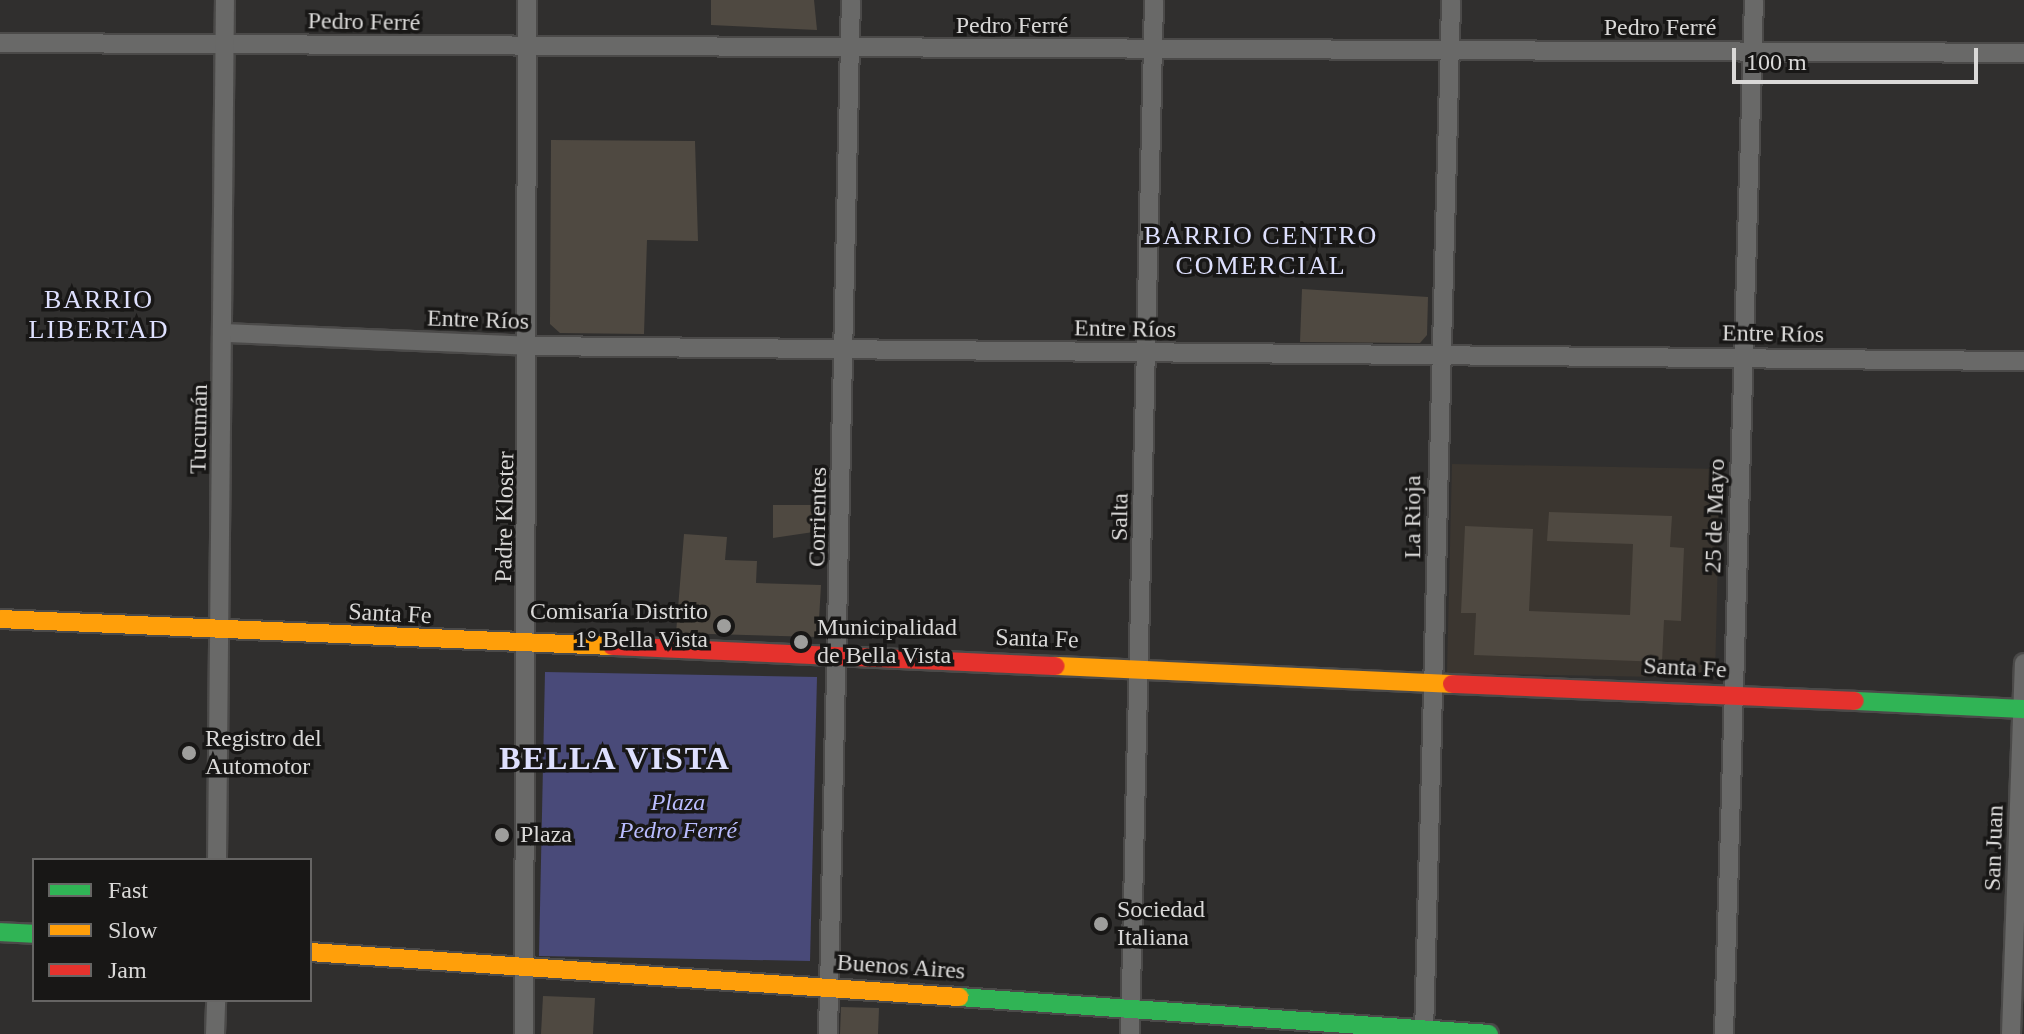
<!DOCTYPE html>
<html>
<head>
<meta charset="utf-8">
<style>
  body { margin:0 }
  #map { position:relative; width:2024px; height:1034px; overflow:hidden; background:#302f2e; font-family:"Times New Roman",serif }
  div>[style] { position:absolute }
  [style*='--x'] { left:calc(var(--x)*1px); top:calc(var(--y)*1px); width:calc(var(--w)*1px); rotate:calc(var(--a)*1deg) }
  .built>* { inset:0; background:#3b3630 }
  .green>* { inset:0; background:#494a79 }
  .building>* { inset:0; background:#4f4941 }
  .roads { filter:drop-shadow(2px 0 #4b4a49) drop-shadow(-2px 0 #4b4a49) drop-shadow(0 2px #4b4a49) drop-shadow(0 -2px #4b4a49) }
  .street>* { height:18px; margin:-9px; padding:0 9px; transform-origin:9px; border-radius:9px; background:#696968 }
  .fast>* { height:18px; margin:-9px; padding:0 9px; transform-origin:9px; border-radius:9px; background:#30b455 }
  .slow>* { height:18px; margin:-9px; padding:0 9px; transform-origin:9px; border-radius:9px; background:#ff9f0a }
  .jam>* { height:18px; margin:-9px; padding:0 9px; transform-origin:9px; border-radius:9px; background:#e5322d }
  .dots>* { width:22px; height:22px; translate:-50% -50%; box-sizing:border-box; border:4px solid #181716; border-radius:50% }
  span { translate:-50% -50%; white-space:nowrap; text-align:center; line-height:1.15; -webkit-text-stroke:7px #181716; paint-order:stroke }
  .street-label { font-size:24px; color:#dad9d8 }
  .poi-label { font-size:24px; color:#dad9d8 }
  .right { translate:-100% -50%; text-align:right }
  .left { translate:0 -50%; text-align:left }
  .park-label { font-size:24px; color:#babdff; font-style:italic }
  .neighbourhood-label { font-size:26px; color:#dee0fe; letter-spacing:2px }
  .district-label { font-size:32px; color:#dee0fe; font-weight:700; letter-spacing:2px }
  .legend { position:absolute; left:32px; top:858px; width:280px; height:144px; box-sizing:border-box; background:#181716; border:2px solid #666564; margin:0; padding:10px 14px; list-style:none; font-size:24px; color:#dad9d8 }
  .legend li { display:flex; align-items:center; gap:16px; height:40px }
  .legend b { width:40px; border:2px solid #666564 }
  .scale { position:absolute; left:1732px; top:48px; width:246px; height:36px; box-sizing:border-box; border:4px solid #dad9d8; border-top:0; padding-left:10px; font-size:24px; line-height:28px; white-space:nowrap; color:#dad9d8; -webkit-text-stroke:6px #181716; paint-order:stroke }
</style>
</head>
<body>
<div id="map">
  <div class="built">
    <div style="clip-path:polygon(1452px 464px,1720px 469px,1715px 678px,1447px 673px)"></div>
  </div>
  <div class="green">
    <div style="clip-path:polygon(545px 672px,817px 677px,810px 961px,539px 956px)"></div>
  </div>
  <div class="building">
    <div style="clip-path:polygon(711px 0,814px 0,817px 30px,711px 25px)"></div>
    <div style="clip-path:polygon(551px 140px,695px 141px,698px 241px,647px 240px,644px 334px,560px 333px,550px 324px)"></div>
    <div style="clip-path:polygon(1302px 289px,1428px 297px,1427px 335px,1420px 343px,1300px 342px)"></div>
    <div style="clip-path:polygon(773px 505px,828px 505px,827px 530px,773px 538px)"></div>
    <div style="clip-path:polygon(1549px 512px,1672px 516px,1670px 547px,1684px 548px,1681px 621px,1664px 620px,1662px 662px,1474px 655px,1476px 613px,1461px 613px,1465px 526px,1533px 529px,1529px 611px,1630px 615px,1633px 544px,1547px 541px)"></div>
    <div style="clip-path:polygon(684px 534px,727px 537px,725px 560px,757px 561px,756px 583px,821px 585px,818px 637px,676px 633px)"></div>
    <div style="clip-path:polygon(543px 996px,595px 998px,593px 1034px,541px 1034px)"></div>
    <div style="clip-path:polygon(841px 1007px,879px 1008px,878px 1034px,840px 1034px)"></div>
  </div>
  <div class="roads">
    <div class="street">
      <div style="--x:0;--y:43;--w:2024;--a:0.28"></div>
      <div style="--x:226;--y:333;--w:305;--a:2.4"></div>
      <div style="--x:531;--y:346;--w:1493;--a:0.58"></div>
      <div style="--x:217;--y:860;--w:860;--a:-89.47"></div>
      <div style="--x:215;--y:1034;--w:34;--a:-88"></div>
      <div style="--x:524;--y:1034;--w:1034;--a:-89.83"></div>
      <div style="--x:828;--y:1034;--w:1034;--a:-88.73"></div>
      <div style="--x:1130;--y:1034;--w:1034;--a:-88.67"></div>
      <div style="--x:1424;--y:1034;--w:1034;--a:-88.5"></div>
      <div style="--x:1724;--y:1034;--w:1034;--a:-88.34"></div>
      <div style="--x:2011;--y:1034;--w:371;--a:-88"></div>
    </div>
    <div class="fast">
      <div style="--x:1855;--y:701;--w:169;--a:2.7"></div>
      <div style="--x:0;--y:932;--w:34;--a:3"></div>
      <div style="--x:959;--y:997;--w:531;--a:3.99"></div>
    </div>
    <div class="slow">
      <div style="--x:0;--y:619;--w:613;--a:2.53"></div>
      <div style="--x:1056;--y:666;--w:396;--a:2.6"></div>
      <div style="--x:310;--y:952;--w:651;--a:3.97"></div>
    </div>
    <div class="jam">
      <div style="--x:612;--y:646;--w:444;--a:2.6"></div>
      <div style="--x:1452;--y:684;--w:403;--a:2.4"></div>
    </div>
  </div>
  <div class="dots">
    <div style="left:724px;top:626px;background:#9e9e9c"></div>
    <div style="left:801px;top:642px;background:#9e9e9c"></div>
    <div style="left:189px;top:753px;background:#9e9e9c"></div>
    <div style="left:502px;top:835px;background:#9e9e9c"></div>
    <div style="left:1101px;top:924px;background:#9e9e9c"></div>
  </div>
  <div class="street-label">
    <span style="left:364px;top:22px;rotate:1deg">Pedro Ferré</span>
    <span style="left:1012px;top:26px">Pedro Ferré</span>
    <span style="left:1660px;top:28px">Pedro Ferré</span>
    <span style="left:478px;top:320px;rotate:2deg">Entre Ríos</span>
    <span style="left:1125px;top:329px;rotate:1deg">Entre Ríos</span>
    <span style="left:1773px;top:334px;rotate:1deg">Entre Ríos</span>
    <span style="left:199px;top:429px;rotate:-89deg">Tucumán</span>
    <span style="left:1715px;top:516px;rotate:-88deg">25 de Mayo</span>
    <span style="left:505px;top:517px;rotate:-89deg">Padre Kloster</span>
    <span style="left:818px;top:517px;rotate:-89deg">Corrientes</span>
    <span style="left:1120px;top:517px;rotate:-89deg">Salta</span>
    <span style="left:1413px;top:517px;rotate:-90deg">La Rioja</span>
    <span style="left:390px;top:614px;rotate:3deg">Santa Fe</span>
    <span style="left:1037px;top:639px;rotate:2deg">Santa Fe</span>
    <span style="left:1685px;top:668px;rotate:3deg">Santa Fe</span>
    <span style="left:1994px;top:848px;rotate:-88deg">San Juan</span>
    <span style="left:901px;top:967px;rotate:4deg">Buenos Aires</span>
  </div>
  <div class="poi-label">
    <span class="right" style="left:708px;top:626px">Comisaría Distrito<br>1° Bella Vista</span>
    <span class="left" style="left:817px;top:642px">Municipalidad<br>de Bella Vista</span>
    <span class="left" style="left:205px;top:753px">Registro del<br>Automotor</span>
    <span class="left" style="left:520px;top:835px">Plaza</span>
    <span class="left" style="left:1117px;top:924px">Sociedad<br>Italiana</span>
  </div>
  <div class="park-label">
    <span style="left:678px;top:817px">Plaza<br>Pedro Ferré</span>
  </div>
  <div class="neighbourhood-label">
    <span style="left:1261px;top:251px">BARRIO CENTRO<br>COMERCIAL</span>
    <span style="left:99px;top:315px">BARRIO<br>LIBERTAD</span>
  </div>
  <div class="district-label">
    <span style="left:615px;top:758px">BELLA VISTA</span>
  </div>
  <ul class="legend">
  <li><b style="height:10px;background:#30b455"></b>Fast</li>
  <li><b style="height:10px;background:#ff9f0a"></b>Slow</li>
  <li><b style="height:10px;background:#e5322d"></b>Jam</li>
  </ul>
  <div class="scale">100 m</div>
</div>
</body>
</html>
